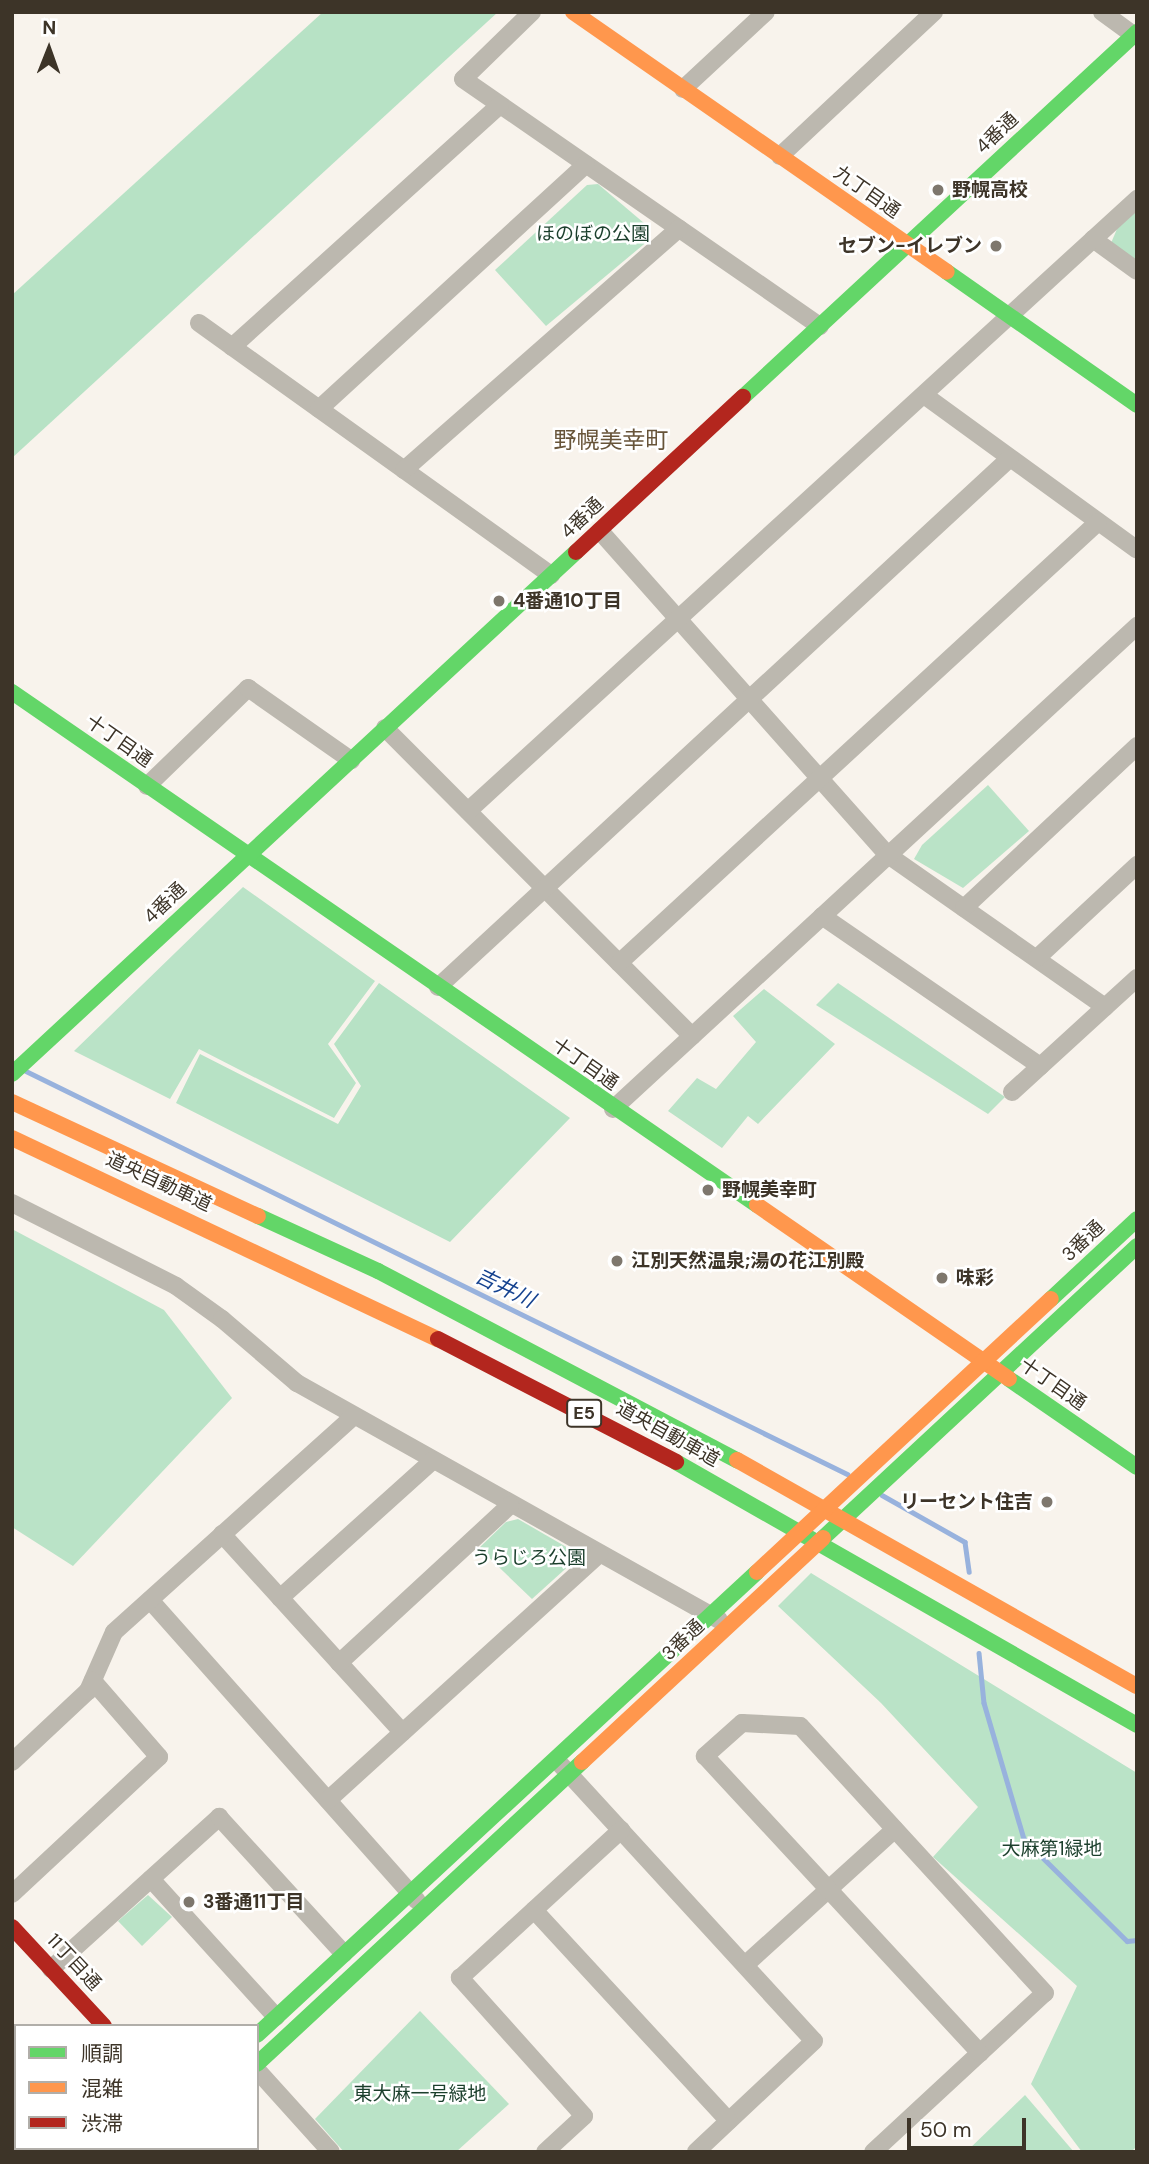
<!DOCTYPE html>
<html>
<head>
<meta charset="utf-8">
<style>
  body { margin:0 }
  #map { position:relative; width:1149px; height:2164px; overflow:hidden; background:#f8f3ec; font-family:"DM Sans","Noto Sans JP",sans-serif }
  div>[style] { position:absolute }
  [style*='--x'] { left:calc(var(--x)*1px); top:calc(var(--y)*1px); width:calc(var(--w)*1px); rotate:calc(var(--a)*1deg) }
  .green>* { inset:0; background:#bae3c7 }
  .forest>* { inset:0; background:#b7e2c5 }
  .stream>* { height:4.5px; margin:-2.25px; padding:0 2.25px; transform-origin:2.25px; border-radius:2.25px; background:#98b2dd }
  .street>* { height:18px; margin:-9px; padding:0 9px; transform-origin:9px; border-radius:9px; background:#bcb8af }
  .fast>* { height:16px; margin:-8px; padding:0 8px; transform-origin:8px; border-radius:8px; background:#63d668 }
  .slow>* { height:16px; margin:-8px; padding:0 8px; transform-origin:8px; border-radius:8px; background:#ff974d }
  .jam>* { height:16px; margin:-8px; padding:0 8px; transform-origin:8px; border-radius:8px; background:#b3261e }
  .dots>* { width:19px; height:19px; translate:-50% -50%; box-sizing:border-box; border:4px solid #fff; border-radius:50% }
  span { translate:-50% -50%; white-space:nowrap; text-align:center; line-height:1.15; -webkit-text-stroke:5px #fff; paint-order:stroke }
  .shield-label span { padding:2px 5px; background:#fff; border:2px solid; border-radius:5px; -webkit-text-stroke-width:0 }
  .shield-label { font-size:18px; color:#3d3428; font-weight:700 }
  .street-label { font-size:19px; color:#3d3428 }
  .poi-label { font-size:19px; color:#3d3428; font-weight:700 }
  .left { translate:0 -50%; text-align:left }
  .right { translate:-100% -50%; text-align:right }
  .park-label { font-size:19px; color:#1b3f2c }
  .water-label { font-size:21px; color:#164390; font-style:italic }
  .quarter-label { font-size:23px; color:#675439 }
  .frame { position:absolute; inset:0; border:14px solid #3d3428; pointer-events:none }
  .legend { position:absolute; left:14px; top:2024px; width:245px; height:126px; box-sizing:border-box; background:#fff; border:2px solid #b1aea9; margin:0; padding:9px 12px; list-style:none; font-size:21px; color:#3d3428 }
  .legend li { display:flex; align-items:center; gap:14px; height:35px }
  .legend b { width:35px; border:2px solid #b1aea9 }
  .north { position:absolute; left:14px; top:14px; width:70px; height:70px; -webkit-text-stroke:5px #fff; paint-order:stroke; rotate:1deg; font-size:19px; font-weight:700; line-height:28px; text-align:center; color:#3d3428 }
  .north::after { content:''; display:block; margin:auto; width:24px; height:32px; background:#3d3428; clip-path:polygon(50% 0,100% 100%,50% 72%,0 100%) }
  .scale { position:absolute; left:907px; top:2118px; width:119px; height:32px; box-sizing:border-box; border:4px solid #3d3428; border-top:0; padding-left:9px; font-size:21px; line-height:24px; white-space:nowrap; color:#3d3428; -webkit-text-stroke:5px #fff; paint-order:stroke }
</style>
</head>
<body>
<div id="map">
  <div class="green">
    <div style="clip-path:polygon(598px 184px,651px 229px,649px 240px,546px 326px,495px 270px,587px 185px)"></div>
    <div style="clip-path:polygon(1137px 210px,1137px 262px,1111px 243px,1117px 229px)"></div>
    <div style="clip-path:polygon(988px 785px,1029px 831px,963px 888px,914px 859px,922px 845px)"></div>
    <div style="clip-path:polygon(243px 887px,375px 981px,328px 1044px,356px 1083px,334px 1118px,199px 1049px,170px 1099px,74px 1051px)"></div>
    <div style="clip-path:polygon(838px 983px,1005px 1097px,988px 1114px,816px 1005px)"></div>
    <div style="clip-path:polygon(764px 989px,835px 1044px,758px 1124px,748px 1116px,722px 1148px,668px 1111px,697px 1078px,716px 1089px,756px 1042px,733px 1016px)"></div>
    <div style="clip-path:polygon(12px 1229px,164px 1310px,232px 1398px,73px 1566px,12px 1527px)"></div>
    <div style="clip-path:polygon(518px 1519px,575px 1552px,573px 1562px,532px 1599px,479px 1548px,506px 1522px)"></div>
    <div style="clip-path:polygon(811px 1573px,1137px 1773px,1137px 2146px,1131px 2152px,1082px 2152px,1031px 2084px,1077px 1986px,933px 1857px,978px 1807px,881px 1703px,778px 1606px)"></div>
    <div style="clip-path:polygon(148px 1895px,172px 1917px,142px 1946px,118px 1921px)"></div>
    <div style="clip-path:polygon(420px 2011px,509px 2104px,456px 2152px,344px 2152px,315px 2119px)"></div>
    <div style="clip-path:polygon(1025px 2095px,1074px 2152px,966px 2152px)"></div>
  </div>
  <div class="forest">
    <div style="clip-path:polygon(323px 12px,498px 12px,12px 458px,12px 295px)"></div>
    <div style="clip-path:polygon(379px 983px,570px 1118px,450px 1242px,176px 1103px,200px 1054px,338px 1124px,361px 1086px,334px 1044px)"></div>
  </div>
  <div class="stream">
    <div style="--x:26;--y:1071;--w:915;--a:26.14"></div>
    <div style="--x:882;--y:1495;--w:95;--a:29.5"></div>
    <div style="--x:965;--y:1542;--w:30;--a:82"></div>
    <div style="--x:979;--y:1653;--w:50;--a:84.3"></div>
    <div style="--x:984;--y:1703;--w:142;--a:73.6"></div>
    <div style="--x:1024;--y:1839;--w:145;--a:44.7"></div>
    <div style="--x:1127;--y:1941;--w:10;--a:-6"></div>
  </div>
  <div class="street">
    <div style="--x:532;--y:12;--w:96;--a:135.8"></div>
    <div style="--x:463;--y:79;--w:434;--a:34.7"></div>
    <div style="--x:1102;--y:12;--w:39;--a:36"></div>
    <div style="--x:683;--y:89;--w:113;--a:-42.9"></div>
    <div style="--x:780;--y:156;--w:211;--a:-43.1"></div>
    <div style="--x:1093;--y:239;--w:54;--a:36"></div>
    <div style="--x:199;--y:323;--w:433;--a:35.6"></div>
    <div style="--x:232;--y:347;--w:361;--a:-42.1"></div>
    <div style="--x:924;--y:395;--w:263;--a:36"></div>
    <div style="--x:319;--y:409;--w:362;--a:-42.5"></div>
    <div style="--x:404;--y:470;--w:366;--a:-41.3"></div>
    <div style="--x:600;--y:531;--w:433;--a:48.4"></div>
    <div style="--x:888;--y:855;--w:265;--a:35"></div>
    <div style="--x:385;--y:728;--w:435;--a:45.1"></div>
    <div style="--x:147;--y:786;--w:141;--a:-44.1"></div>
    <div style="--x:248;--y:688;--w:126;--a:35"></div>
    <div style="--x:468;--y:811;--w:907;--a:-42.45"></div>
    <div style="--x:964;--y:908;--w:237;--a:-43.1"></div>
    <div style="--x:822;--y:916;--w:265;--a:34.5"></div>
    <div style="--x:1037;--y:958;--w:137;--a:-42.9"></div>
    <div style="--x:619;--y:963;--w:651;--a:-42.63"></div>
    <div style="--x:438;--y:987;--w:779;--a:-42.76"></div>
    <div style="--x:1012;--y:1092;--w:169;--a:-42.4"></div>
    <div style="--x:613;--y:1109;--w:713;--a:-42.67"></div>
    <div style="--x:12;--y:1203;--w:184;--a:26.8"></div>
    <div style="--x:176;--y:1286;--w:57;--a:35.7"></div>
    <div style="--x:222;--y:1319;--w:99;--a:40.5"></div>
    <div style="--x:297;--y:1383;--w:484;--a:29.3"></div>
    <div style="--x:222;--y:1534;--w:268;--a:47.7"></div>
    <div style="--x:280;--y:1598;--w:205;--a:-42"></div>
    <div style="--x:150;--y:1600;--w:402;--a:48.4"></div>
    <div style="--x:339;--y:1663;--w:233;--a:-42.7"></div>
    <div style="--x:12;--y:1762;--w:104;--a:-43.1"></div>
    <div style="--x:88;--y:1691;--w:64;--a:-66.2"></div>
    <div style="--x:114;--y:1632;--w:323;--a:-42"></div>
    <div style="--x:561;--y:1765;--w:374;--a:47.5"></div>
    <div style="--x:814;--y:2041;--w:162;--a:136.8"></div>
    <div style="--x:328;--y:1800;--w:366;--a:-42.2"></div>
    <div style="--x:151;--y:1879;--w:186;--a:47.8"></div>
    <div style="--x:12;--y:1894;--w:201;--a:-43"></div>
    <div style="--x:159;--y:1757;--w:101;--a:-131"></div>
    <div style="--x:534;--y:1910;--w:287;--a:47.3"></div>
    <div style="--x:745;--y:1965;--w:202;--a:-42.2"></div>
    <div style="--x:51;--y:1969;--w:227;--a:-42.1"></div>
    <div style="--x:219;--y:1817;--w:185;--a:47.6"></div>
    <div style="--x:257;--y:2070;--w:110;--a:47.9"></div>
    <div style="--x:545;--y:2152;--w:53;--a:-42.7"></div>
    <div style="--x:584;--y:2116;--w:186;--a:-131.9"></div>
    <div style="--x:460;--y:1978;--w:219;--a:-42.6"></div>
    <div style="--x:873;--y:2152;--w:234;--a:-42.8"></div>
    <div style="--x:1045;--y:1993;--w:362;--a:-132.5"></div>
    <div style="--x:800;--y:1726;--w:58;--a:-177"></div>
    <div style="--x:742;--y:1723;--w:50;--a:138.3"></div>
    <div style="--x:705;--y:1756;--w:405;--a:47.2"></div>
  </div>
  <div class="fast">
    <div style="--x:947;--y:272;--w:232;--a:35"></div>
    <div style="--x:743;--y:397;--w:537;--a:-42.81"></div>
    <div style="--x:12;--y:692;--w:905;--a:34.55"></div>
    <div style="--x:12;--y:1074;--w:768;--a:-42.79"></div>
    <div style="--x:258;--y:1216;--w:132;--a:24.6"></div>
    <div style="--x:378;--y:1271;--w:406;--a:27.8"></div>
    <div style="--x:1051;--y:1299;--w:117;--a:-42.9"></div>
    <div style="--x:1009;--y:1379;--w:155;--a:34.5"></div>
    <div style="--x:676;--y:1462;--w:531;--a:29.7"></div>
    <div style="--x:823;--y:1538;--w:429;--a:-42.9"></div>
    <div style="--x:257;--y:2035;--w:681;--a:-42.8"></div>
    <div style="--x:257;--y:2064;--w:444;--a:-42.9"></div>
    <div style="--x:218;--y:2148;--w:5;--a:53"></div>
  </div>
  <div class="slow">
    <div style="--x:573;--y:12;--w:455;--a:34.8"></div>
    <div style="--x:12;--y:1102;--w:271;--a:24.9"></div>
    <div style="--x:12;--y:1138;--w:471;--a:25.3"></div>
    <div style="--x:757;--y:1205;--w:306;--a:34.6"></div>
    <div style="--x:737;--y:1460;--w:459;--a:29.5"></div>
    <div style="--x:757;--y:1572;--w:401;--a:-42.9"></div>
    <div style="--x:582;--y:1762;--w:329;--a:-42.9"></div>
    <div style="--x:130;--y:2152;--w:6;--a:-45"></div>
  </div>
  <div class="jam">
    <div style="--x:576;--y:552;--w:228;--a:-42.9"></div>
    <div style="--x:438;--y:1339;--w:268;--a:27.3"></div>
    <div style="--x:12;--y:1927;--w:135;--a:47.1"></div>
    <div style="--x:163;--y:2152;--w:6;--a:-45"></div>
  </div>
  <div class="dots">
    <div style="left:938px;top:190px;background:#7e776d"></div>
    <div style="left:996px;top:246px;background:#7e776d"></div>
    <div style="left:499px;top:601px;background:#7e776d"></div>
    <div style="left:708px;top:1190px;background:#7e776d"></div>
    <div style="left:617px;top:1261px;background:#7e776d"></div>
    <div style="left:942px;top:1278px;background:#7e776d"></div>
    <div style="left:1047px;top:1502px;background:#7e776d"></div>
    <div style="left:189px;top:1902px;background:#7e776d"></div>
  </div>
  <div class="shield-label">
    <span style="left:584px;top:1413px">E5</span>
  </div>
  <div class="street-label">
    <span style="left:997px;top:133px;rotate:-43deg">4番通</span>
    <span style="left:867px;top:192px;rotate:35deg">九丁目通</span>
    <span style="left:582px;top:518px;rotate:-43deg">4番通</span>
    <span style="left:119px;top:741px;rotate:35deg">十丁目通</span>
    <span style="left:165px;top:903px;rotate:-43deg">4番通</span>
    <span style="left:585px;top:1064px;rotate:35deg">十丁目通</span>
    <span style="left:159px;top:1182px;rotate:25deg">道央自動車道</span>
    <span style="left:1083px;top:1241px;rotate:-43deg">3番通</span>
    <span style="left:1053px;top:1384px;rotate:35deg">十丁目通</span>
    <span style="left:668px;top:1434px;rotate:29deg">道央自動車道</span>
    <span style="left:683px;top:1640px;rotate:-43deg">3番通</span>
    <span style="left:74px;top:1962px;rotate:47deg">11丁目通</span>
  </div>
  <div class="poi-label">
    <span class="left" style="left:952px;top:190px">野幌高校</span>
    <span class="right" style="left:982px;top:246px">セブン-イレブン</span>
    <span class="left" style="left:513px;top:601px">4番通10丁目</span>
    <span class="left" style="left:722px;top:1190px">野幌美幸町</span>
    <span class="left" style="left:631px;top:1261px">江別天然温泉;湯の花江別殿</span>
    <span class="left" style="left:956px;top:1278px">味彩</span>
    <span class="right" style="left:1033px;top:1502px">リーセント住吉</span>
    <span class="left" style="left:203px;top:1902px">3番通11丁目</span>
  </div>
  <div class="park-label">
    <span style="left:593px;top:234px">ほのぼの公園</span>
    <span style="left:529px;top:1558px">うらじろ公園</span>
    <span style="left:1052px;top:1849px">大麻第1緑地</span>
    <span style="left:420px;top:2094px">東大麻一号緑地</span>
  </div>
  <div class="water-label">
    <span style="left:505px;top:1288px;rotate:26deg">吉井川</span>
  </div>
  <div class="quarter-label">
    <span style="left:611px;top:440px">野幌美幸町</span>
  </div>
  <div class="frame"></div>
  <ul class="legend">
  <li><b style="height:9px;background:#63d668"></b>順調</li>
  <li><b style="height:9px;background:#ff974d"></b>混雑</li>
  <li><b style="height:9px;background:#b3261e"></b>渋滞</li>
  </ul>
  <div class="north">N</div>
  <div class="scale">50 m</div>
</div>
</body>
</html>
